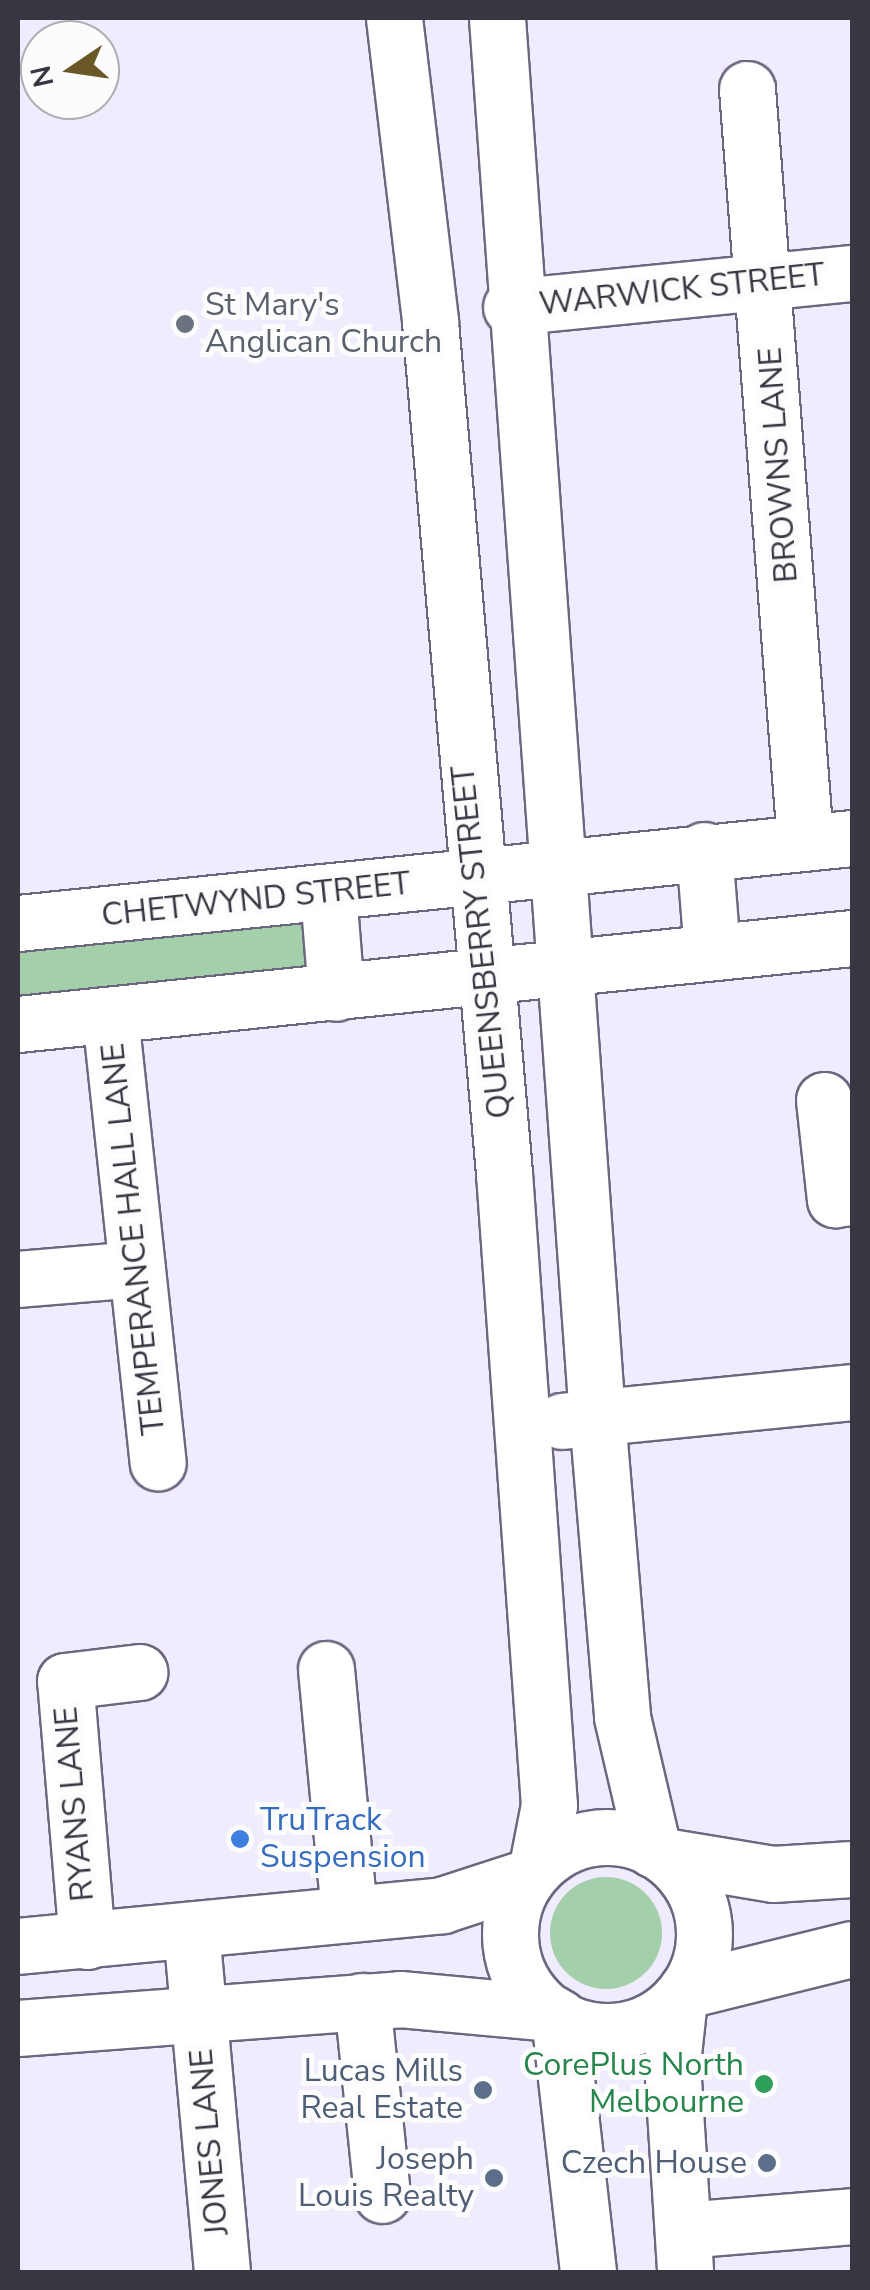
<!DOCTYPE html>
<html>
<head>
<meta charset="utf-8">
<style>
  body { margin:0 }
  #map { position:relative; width:870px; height:2290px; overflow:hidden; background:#f1ecfd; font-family:"Nunito Sans",sans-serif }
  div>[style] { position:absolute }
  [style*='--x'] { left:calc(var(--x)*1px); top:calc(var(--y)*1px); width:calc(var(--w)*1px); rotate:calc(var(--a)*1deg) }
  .green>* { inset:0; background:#a4cfab }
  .round { border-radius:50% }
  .roads { filter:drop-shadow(2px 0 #6d667f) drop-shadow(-2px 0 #6d667f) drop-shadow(0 2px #6d667f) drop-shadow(0 -2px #6d667f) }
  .minor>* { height:55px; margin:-27.5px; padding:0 27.5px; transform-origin:27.5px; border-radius:27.5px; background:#fff }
  .minor>.ring { margin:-27.5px; padding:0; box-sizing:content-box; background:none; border:55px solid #fff; border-radius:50% }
  .dots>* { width:28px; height:28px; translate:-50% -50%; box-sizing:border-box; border:5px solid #fcfcfc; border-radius:50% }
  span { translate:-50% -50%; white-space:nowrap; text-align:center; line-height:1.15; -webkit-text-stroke:10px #fcfcfc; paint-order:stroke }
  .street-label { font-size:32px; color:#393641 }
  .worship-label { font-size:32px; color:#5b616d }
  .left { translate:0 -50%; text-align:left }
  .shop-label { font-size:32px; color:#366cbe }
  .leisure-label { font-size:32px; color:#27864d }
  .right { translate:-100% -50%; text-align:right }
  .service-label { font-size:32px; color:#4e5e75 }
  .frame { position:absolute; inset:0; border:20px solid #393641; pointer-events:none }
  .north { position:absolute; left:20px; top:20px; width:100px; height:100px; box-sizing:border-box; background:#fcfcfc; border:2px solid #aeadb1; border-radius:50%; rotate:257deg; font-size:28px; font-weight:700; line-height:40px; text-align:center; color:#393641 }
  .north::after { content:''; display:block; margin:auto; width:35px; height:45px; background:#6b5827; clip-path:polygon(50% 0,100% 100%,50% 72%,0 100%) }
</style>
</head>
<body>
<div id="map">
  <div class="green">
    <div style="clip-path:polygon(304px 922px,306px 973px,18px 999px,18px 947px)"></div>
    <div class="round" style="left:550px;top:1877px;width:112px;height:112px"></div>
  </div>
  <div class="roads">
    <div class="minor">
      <div style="--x:394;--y:18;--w:306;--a:83.2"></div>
      <div style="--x:430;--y:322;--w:854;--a:85.03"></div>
      <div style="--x:504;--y:1173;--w:634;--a:85.93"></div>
      <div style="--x:549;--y:1805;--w:63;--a:101"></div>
      <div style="--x:497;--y:18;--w:1403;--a:85.91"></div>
      <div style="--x:597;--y:1417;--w:301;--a:85.2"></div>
      <div style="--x:622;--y:1717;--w:136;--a:76.8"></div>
      <div style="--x:747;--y:89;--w:754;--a:85.59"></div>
      <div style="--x:511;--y:307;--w:343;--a:-5.7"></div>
      <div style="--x:704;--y:850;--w:102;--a:85.5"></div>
      <div style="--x:328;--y:893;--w:100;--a:85.4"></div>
      <div style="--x:18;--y:923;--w:838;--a:-5.82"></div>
      <div style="--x:110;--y:1016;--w:449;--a:83.9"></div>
      <div style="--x:18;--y:1024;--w:838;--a:-5.89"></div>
      <div style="--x:824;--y:1100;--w:100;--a:83.7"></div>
      <div style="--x:835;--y:1199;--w:17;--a:-7"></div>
      <div style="--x:18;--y:1279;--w:119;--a:-4.8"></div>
      <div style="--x:562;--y:1421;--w:291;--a:-5.7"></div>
      <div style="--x:326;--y:1669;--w:246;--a:84.6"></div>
      <div class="ring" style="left:510px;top:1837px;width:139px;height:139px"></div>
      <div style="--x:665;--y:1856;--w:109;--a:9.5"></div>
      <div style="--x:773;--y:1874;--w:79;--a:-3.6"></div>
      <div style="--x:191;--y:1931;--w:342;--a:84.8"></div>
      <div style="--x:87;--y:1941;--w:261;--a:-94.8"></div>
      <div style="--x:65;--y:1681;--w:75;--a:-6.9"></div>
      <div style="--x:18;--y:1946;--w:426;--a:-5.5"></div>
      <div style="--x:442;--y:1905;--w:90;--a:-18"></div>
      <div style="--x:686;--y:1990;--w:171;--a:-13.9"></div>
      <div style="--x:679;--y:1999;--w:64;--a:96.2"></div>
      <div style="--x:672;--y:2063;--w:209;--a:86.4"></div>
      <div style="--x:362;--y:2001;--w:195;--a:84.1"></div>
      <div style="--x:559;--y:2017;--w:257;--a:83.5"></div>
      <div style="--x:18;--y:2028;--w:383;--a:-4.3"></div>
      <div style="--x:400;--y:1999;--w:153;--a:5.3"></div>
      <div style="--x:683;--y:2230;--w:170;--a:-4.7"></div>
    </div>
  </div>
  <div class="dots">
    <div style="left:185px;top:324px;background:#6b7280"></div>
    <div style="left:240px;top:1839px;background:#3f7fe0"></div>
    <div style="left:764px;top:2084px;background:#2e9e5b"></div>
    <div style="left:483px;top:2090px;background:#5c6f8a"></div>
    <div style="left:767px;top:2163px;background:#5c6f8a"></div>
    <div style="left:494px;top:2178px;background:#5c6f8a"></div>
  </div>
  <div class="street-label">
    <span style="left:682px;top:290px;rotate:-6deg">WARWICK STREET</span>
    <span style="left:779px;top:465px;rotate:-94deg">BROWNS LANE</span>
    <span style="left:256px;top:900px;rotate:-6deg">CHETWYND STREET</span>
    <span style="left:482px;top:942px;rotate:-96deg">QUEENSBERRY STREET</span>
    <span style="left:134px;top:1239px;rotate:-96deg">TEMPERANCE HALL LANE</span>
    <span style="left:75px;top:1804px;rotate:-95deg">RYANS LANE</span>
    <span style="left:210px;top:2142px;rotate:-95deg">JONES LANE</span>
  </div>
  <div class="worship-label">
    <span class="left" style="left:205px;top:324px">St Mary's<br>Anglican Church</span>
  </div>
  <div class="shop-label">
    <span class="left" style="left:260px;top:1839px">TruTrack<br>Suspension</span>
  </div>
  <div class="leisure-label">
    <span class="right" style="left:744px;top:2084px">CorePlus North<br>Melbourne</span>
  </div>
  <div class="service-label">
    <span class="right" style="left:463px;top:2090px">Lucas Mills<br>Real Estate</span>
    <span class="right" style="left:474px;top:2178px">Joseph<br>Louis Realty</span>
    <span class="right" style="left:747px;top:2163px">Czech House</span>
  </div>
  <div class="frame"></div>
  <div class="north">N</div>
</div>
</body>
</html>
